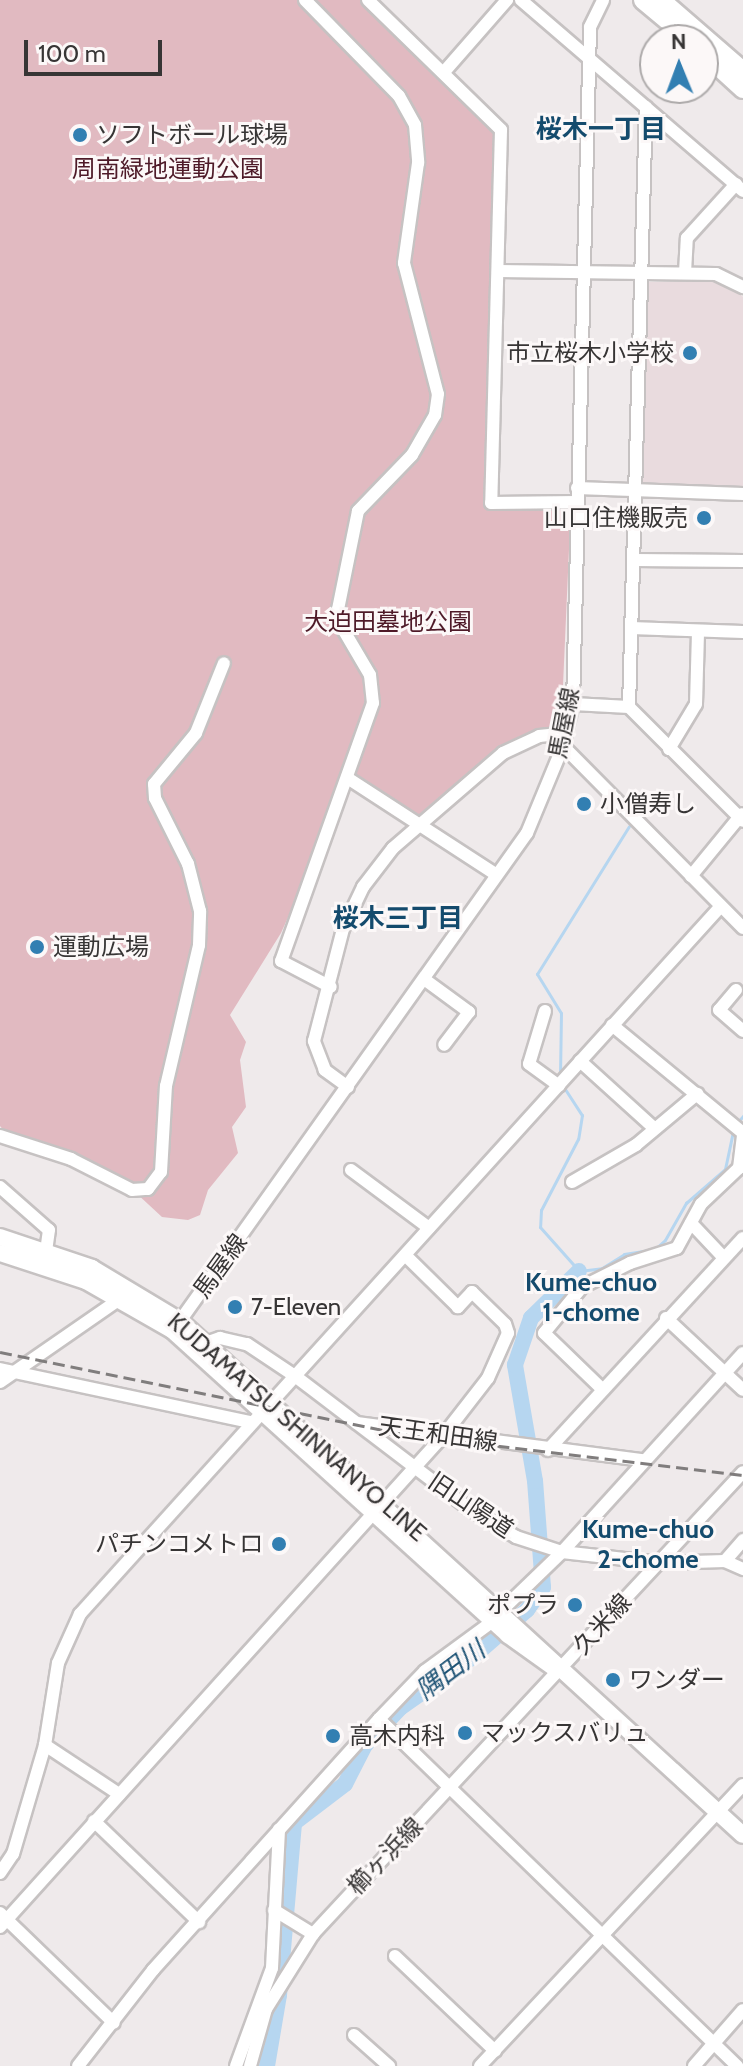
<!DOCTYPE html>
<html>
<head>
<meta charset="utf-8">
<style>
  body { margin:0 }
  #map { position:relative; width:743px; height:2066px; overflow:hidden; background:#efeaeb; font-family:Cabin,"Noto Sans JP",sans-serif }
  div>[style] { position:absolute }
  [style*='--x'] { left:calc(var(--x)*1px); top:calc(var(--y)*1px); width:calc(var(--w)*1px); rotate:calc(var(--a)*1deg) }
  .built>* { inset:0; background:#e9dbde }
  .green>* { inset:0; background:#e1bac1 }
  .stream>* { height:3px; margin:-1.5px; padding:0 1.5px; transform-origin:1.5px; border-radius:1.5px; background:#b6d6f0 }
  .river>* { height:16px; margin:-8px; padding:0 8px; transform-origin:8px; border-radius:8px; background:#b6d6f0 }
  .roads { filter:drop-shadow(2px 0 #c6c2c2) drop-shadow(-2px 0 #c6c2c2) drop-shadow(0 2px #c6c2c2) drop-shadow(0 -2px #c6c2c2) }
  .minor>* { height:12px; margin:-6px; padding:0 6px; transform-origin:6px; border-radius:6px; background:#fff }
  .major>* { height:16px; margin:-8px; padding:0 8px; transform-origin:8px; border-radius:8px; background:#fff }
  .highway>* { height:18px; margin:-9px; padding:0 9px; transform-origin:9px; border-radius:9px; background:#fff }
  .rail>* { height:3px; margin-top:-1.5px; transform-origin:0; background:repeating-linear-gradient(90deg,#807d7d 0 12px,transparent 0 18px) }
  .dots>* { width:22px; height:22px; translate:-50% -50%; box-sizing:border-box; border:4px solid #fcf8f8; border-radius:50% }
  span { translate:-50% -50%; white-space:nowrap; text-align:center; line-height:1.15; -webkit-text-stroke:6px #fcf8f8; paint-order:stroke }
  .poi-label { font-size:24px; color:#373535 }
  .left { translate:0 -50%; text-align:left }
  .right { translate:-100% -50%; text-align:right }
  .park-label { font-size:24px; color:#4e1a28 }
  .street-label { font-size:24px; color:#373535 }
  .neighbourhood-label { font-size:26px; color:#144b6d; font-weight:700 }
  .water-label { font-size:26px; color:#1e5375; font-style:italic }
  .north { position:absolute; left:639px; top:24px; width:80px; height:80px; box-sizing:border-box; background:#fcf8f8; border:2px solid #adaaaa; border-radius:50%; rotate:359deg; font-size:22px; font-weight:700; line-height:32px; text-align:center; color:#373535 }
  .north::after { content:''; display:block; margin:auto; width:28px; height:36px; background:#327fb2; clip-path:polygon(50% 0,100% 100%,50% 72%,0 100%) }
  .scale { position:absolute; left:24px; top:40px; width:138px; height:36px; box-sizing:border-box; border:4px solid #373535; border-top:0; padding-left:10px; font-size:24px; line-height:28px; white-space:nowrap; color:#373535; -webkit-text-stroke:6px #fcf8f8; paint-order:stroke }
</style>
</head>
<body>
<div id="map">
  <div class="built">
    <div style="clip-path:polygon(645px 282px,727px 282px,743px 297px,743px 488px,637px 485px)"></div>
  </div>
  <div class="green">
    <div style="clip-path:polygon(0 0,371px 0,503px 128px,490px 502px,571px 504px,561px 731px,537px 732px,423px 824px,351px 776px,281px 933px,230px 1015px,246px 1042px,240px 1060px,246px 1107px,232px 1127px,238px 1153px,208px 1190px,200px 1215px,188px 1220px,162px 1217px,135px 1192px,10px 1138px,0 1126px)"></div>
  </div>
  <div class="stream">
    <div style="--x:560;--y:1076;--w:63;--a:-89.1"></div>
    <div style="--x:561;--y:1013;--w:46;--a:-121.6"></div>
    <div style="--x:537;--y:974;--w:174;--a:-58.1"></div>
    <div style="--x:563;--y:1086;--w:35;--a:57"></div>
    <div style="--x:582;--y:1115;--w:24;--a:99"></div>
    <div style="--x:578;--y:1139;--w:80;--a:117.5"></div>
    <div style="--x:541;--y:1210;--w:17;--a:93"></div>
    <div style="--x:540;--y:1227;--w:59;--a:48.4"></div>
    <div style="--x:579;--y:1271;--w:23;--a:-7"></div>
    <div style="--x:602;--y:1268;--w:26;--a:-32"></div>
    <div style="--x:624;--y:1254;--w:31;--a:-9"></div>
    <div style="--x:655;--y:1249;--w:13;--a:-42"></div>
    <div style="--x:665;--y:1240;--w:43;--a:-60.4"></div>
    <div style="--x:686;--y:1203;--w:52;--a:-41.1"></div>
    <div style="--x:725;--y:1169;--w:39;--a:-78"></div>
    <div style="--x:736;--y:1124;--w:11;--a:-49"></div>
  </div>
  <div class="river">
    <div style="--x:267;--y:2066;--w:72;--a:-80.4"></div>
    <div style="--x:279;--y:1995;--w:173;--a:-85"></div>
    <div style="--x:294;--y:1823;--w:64;--a:-37.4"></div>
    <div style="--x:345;--y:1784;--w:44;--a:-62.9"></div>
    <div style="--x:365;--y:1745;--w:51;--a:-46.6"></div>
    <div style="--x:400;--y:1708;--w:90;--a:-35.1"></div>
    <div style="--x:474;--y:1656;--w:70;--a:-41"></div>
    <div style="--x:527;--y:1610;--w:28;--a:-55"></div>
    <div style="--x:543;--y:1587;--w:106;--a:-94.3"></div>
    <div style="--x:535;--y:1481;--w:118;--a:-99.8"></div>
    <div style="--x:515;--y:1365;--w:50;--a:-71.2"></div>
    <div style="--x:531;--y:1318;--w:67;--a:-44.4"></div>
  </div>
  <div class="roads">
    <div class="minor">
      <div style="--x:305;--y:0;--w:134;--a:45.6"></div>
      <div style="--x:399;--y:96;--w:33;--a:61"></div>
      <div style="--x:415;--y:125;--w:38;--a:85"></div>
      <div style="--x:418;--y:163;--w:101;--a:98"></div>
      <div style="--x:404;--y:263;--w:135;--a:75.5"></div>
      <div style="--x:438;--y:394;--w:21;--a:98"></div>
      <div style="--x:435;--y:415;--w:46;--a:119.9"></div>
      <div style="--x:412;--y:455;--w:78;--a:134"></div>
      <div style="--x:358;--y:511;--w:100;--a:101.5"></div>
      <div style="--x:338;--y:609;--w:15;--a:82"></div>
      <div style="--x:340;--y:624;--w:59;--a:59.5"></div>
      <div style="--x:370;--y:675;--w:28;--a:84"></div>
      <div style="--x:373;--y:703;--w:274;--a:109.6"></div>
      <div style="--x:281;--y:961;--w:56;--a:27.5"></div>
      <div style="--x:368;--y:0;--w:186;--a:44.3"></div>
      <div style="--x:501;--y:130;--w:373;--a:91.5"></div>
      <div style="--x:491;--y:503;--w:86;--a:-0.7"></div>
      <div style="--x:521;--y:0;--w:293;--a:40.7"></div>
      <div style="--x:444;--y:72;--w:96;--a:-48.8"></div>
      <div style="--x:498;--y:271;--w:218;--a:0.8"></div>
      <div style="--x:716;--y:274;--w:30;--a:26"></div>
      <div style="--x:685;--y:273;--w:35;--a:-87"></div>
      <div style="--x:687;--y:238;--w:73;--a:-47.8"></div>
      <div style="--x:577;--y:488;--w:166;--a:2.1"></div>
      <div style="--x:635;--y:560;--w:108;--a:0.5"></div>
      <div style="--x:631;--y:628;--w:112;--a:2"></div>
      <div style="--x:573;--y:704;--w:56;--a:3.1"></div>
      <div style="--x:629;--y:707;--w:161;--a:45"></div>
      <div style="--x:629;--y:707;--w:600;--a:-88.38"></div>
      <div style="--x:563;--y:746;--w:256;--a:45.3"></div>
      <div style="--x:669;--y:749;--w:52;--a:-59"></div>
      <div style="--x:696;--y:704;--w:73;--a:-88.4"></div>
      <div style="--x:349;--y:779;--w:176;--a:33"></div>
      <div style="--x:691;--y:876;--w:80;--a:-50.6"></div>
      <div style="--x:424;--y:979;--w:56;--a:36.3"></div>
      <div style="--x:469;--y:1012;--w:41;--a:127.1"></div>
      <div style="--x:736;--y:990;--w:26;--a:130"></div>
      <div style="--x:719;--y:1010;--w:32;--a:41"></div>
      <div style="--x:545;--y:1011;--w:55;--a:106.8"></div>
      <div style="--x:529;--y:1064;--w:37;--a:36"></div>
      <div style="--x:612;--y:1025;--w:170;--a:39.5"></div>
      <div style="--x:580;--y:1061;--w:100;--a:42.2"></div>
      <div style="--x:348;--y:1087;--w:29;--a:-144"></div>
      <div style="--x:325;--y:1070;--w:31;--a:-111"></div>
      <div style="--x:314;--y:1041;--w:116;--a:-75.5"></div>
      <div style="--x:343;--y:929;--w:47;--a:-64.5"></div>
      <div style="--x:363;--y:887;--w:49;--a:-52.4"></div>
      <div style="--x:393;--y:848;--w:145;--a:-40.8"></div>
      <div style="--x:503;--y:753;--w:40;--a:-25"></div>
      <div style="--x:539;--y:736;--w:27;--a:-6"></div>
      <div style="--x:0;--y:1136;--w:75;--a:17.9"></div>
      <div style="--x:71;--y:1159;--w:68;--a:26.9"></div>
      <div style="--x:132;--y:1190;--w:16;--a:-4"></div>
      <div style="--x:148;--y:1189;--w:21;--a:-53"></div>
      <div style="--x:161;--y:1172;--w:86;--a:-86.7"></div>
      <div style="--x:166;--y:1086;--w:145;--a:-76.8"></div>
      <div style="--x:199;--y:945;--w:34;--a:-88"></div>
      <div style="--x:200;--y:911;--w:49;--a:-104.3"></div>
      <div style="--x:188;--y:864;--w:74;--a:-116.6"></div>
      <div style="--x:155;--y:798;--w:14;--a:-94"></div>
      <div style="--x:154;--y:784;--w:66;--a:-50.5"></div>
      <div style="--x:196;--y:733;--w:75;--a:-68.2"></div>
      <div style="--x:351;--y:1170;--w:97;--a:36.6"></div>
      <div style="--x:572;--y:1182;--w:74;--a:-30"></div>
      <div style="--x:636;--y:1145;--w:80;--a:-39.9"></div>
      <div style="--x:0;--y:1187;--w:65;--a:41.3"></div>
      <div style="--x:49;--y:1230;--w:28;--a:98"></div>
      <div style="--x:691;--y:1223;--w:48;--a:46.7"></div>
      <div style="--x:666;--y:1318;--w:105;--a:43.1"></div>
      <div style="--x:175;--y:1328;--w:607;--a:-54.58"></div>
      <div style="--x:527;--y:833;--w:94;--a:-67.5"></div>
      <div style="--x:563;--y:746;--w:43;--a:-76.6"></div>
      <div style="--x:573;--y:704;--w:677;--a:-88.56"></div>
      <div style="--x:590;--y:27;--w:30;--a:-64"></div>
      <div style="--x:206;--y:1343;--w:15;--a:-20"></div>
      <div style="--x:220;--y:1338;--w:28;--a:13"></div>
      <div style="--x:247;--y:1344;--w:58;--a:33.7"></div>
      <div style="--x:295;--y:1376;--w:634;--a:-47.81"></div>
      <div style="--x:0;--y:1369;--w:256;--a:12"></div>
      <div style="--x:0;--y:1382;--w:146;--a:-34.7"></div>
      <div style="--x:601;--y:1388;--w:79;--a:-136"></div>
      <div style="--x:544;--y:1333;--w:60;--a:-50.4"></div>
      <div style="--x:582;--y:1287;--w:54;--a:-26.6"></div>
      <div style="--x:630;--y:1263;--w:49;--a:-17.7"></div>
      <div style="--x:677;--y:1248;--w:50;--a:-61.4"></div>
      <div style="--x:701;--y:1204;--w:52;--a:-43.5"></div>
      <div style="--x:739;--y:1168;--w:33;--a:-83"></div>
      <div style="--x:357;--y:1423;--w:288;--a:7.4"></div>
      <div style="--x:548;--y:1450;--w:288;--a:-47.4"></div>
      <div style="--x:725;--y:1561;--w:28;--a:-49"></div>
      <div style="--x:501;--y:1611;--w:85;--a:-44"></div>
      <div style="--x:562;--y:1552;--w:269;--a:-47.7"></div>
      <div style="--x:379;--y:1719;--w:499;--a:44.1"></div>
      <div style="--x:45;--y:1745;--w:89;--a:33.5"></div>
      <div style="--x:94;--y:1821;--w:146;--a:43.9"></div>
      <div style="--x:0;--y:1873;--w:23;--a:-56"></div>
      <div style="--x:13;--y:1854;--w:114;--a:-73.6"></div>
      <div style="--x:45;--y:1745;--w:83;--a:-81"></div>
      <div style="--x:58;--y:1663;--w:54;--a:-65.8"></div>
      <div style="--x:80;--y:1614;--w:321;--a:-47.9"></div>
      <div style="--x:295;--y:1376;--w:218;--a:37.3"></div>
      <div style="--x:468;--y:1508;--w:56;--a:31.1"></div>
      <div style="--x:516;--y:1537;--w:48;--a:18.1"></div>
      <div style="--x:562;--y:1552;--w:99;--a:6.4"></div>
      <div style="--x:660;--y:1563;--w:65;--a:-1.8"></div>
      <div style="--x:725;--y:1561;--w:20;--a:24"></div>
      <div style="--x:274;--y:1910;--w:46;--a:31.6"></div>
      <div style="--x:0;--y:1913;--w:158;--a:44"></div>
      <div style="--x:0;--y:1927;--w:661;--a:-47.94"></div>
      <div style="--x:443;--y:1436;--w:73;--a:-52.2"></div>
      <div style="--x:488;--y:1378;--w:49;--a:-66"></div>
      <div style="--x:508;--y:1333;--w:9;--a:-108"></div>
      <div style="--x:505;--y:1324;--w:46;--a:-135.9"></div>
      <div style="--x:472;--y:1292;--w:21;--a:133"></div>
      <div style="--x:458;--y:1307;--w:74;--a:-135.5"></div>
      <div style="--x:395;--y:1956;--w:138;--a:43.5"></div>
      <div style="--x:354;--y:2035;--w:47;--a:41.5"></div>
      <div style="--x:78;--y:2066;--w:122;--a:-52"></div>
      <div style="--x:153;--y:1970;--w:338;--a:-48"></div>
      <div style="--x:379;--y:1719;--w:66;--a:-46.2"></div>
      <div style="--x:425;--y:1671;--w:84;--a:-36.3"></div>
      <div style="--x:236;--y:2066;--w:104;--a:-69.8"></div>
      <div style="--x:272;--y:1968;--w:139;--a:-87.1"></div>
      <div style="--x:250;--y:2066;--w:59;--a:-74.3"></div>
      <div style="--x:266;--y:2009;--w:89;--a:-57.9"></div>
      <div style="--x:313;--y:1934;--w:631;--a:-47.05"></div>
      <div style="--x:480;--y:2066;--w:385;--a:-46.9"></div>
      <div style="--x:694;--y:2066;--w:74;--a:-48.8"></div>
    </div>
    <div class="major">
      <div style="--x:0;--y:1237;--w:97;--a:18.6"></div>
      <div style="--x:92;--y:1268;--w:103;--a:31.1"></div>
      <div style="--x:180;--y:1321;--w:762;--a:42.4"></div>
      <div style="--x:0;--y:1253;--w:90;--a:18"></div>
      <div style="--x:86;--y:1281;--w:99;--a:29.7"></div>
      <div style="--x:172;--y:1330;--w:454;--a:42.2"></div>
      <div style="--x:508;--y:1635;--w:60;--a:35.5"></div>
    </div>
    <div class="highway">
      <div style="--x:643;--y:0;--w:31;--a:40"></div>
      <div style="--x:661;--y:0;--w:108;--a:40.9"></div>
      <div style="--x:707;--y:56;--w:49;--a:42.5"></div>
    </div>
  </div>
  <div class="rail">
    <div style="--x:0;--y:1352;--w:416;--a:11.5"></div>
    <div style="--x:408;--y:1435;--w:337;--a:6.8"></div>
  </div>
  <div class="dots">
    <div style="left:80px;top:135px;background:#327fb2"></div>
    <div style="left:690px;top:353px;background:#327fb2"></div>
    <div style="left:704px;top:518px;background:#327fb2"></div>
    <div style="left:584px;top:804px;background:#327fb2"></div>
    <div style="left:37px;top:947px;background:#327fb2"></div>
    <div style="left:235px;top:1307px;background:#327fb2"></div>
    <div style="left:279px;top:1544px;background:#327fb2"></div>
    <div style="left:575px;top:1605px;background:#327fb2"></div>
    <div style="left:613px;top:1680px;background:#327fb2"></div>
    <div style="left:465px;top:1733px;background:#327fb2"></div>
    <div style="left:333px;top:1736px;background:#327fb2"></div>
  </div>
  <div class="poi-label">
    <span class="left" style="left:96px;top:135px">ソフトボール球場</span>
    <span class="right" style="left:674px;top:353px">市立桜木小学校</span>
    <span class="right" style="left:688px;top:518px">山口住機販売</span>
    <span class="left" style="left:600px;top:804px">小僧寿し</span>
    <span class="left" style="left:53px;top:947px">運動広場</span>
    <span class="left" style="left:251px;top:1307px">7-Eleven</span>
    <span class="right" style="left:263px;top:1544px">パチンコメトロ</span>
    <span class="right" style="left:559px;top:1605px">ポプラ</span>
    <span class="left" style="left:629px;top:1680px">ワンダー</span>
    <span class="left" style="left:481px;top:1733px">マックスバリュ</span>
    <span class="left" style="left:349px;top:1736px">高木内科</span>
  </div>
  <div class="park-label">
    <span style="left:168px;top:169px">周南緑地運動公園</span>
    <span style="left:388px;top:622px">大迫田墓地公園</span>
  </div>
  <div class="street-label">
    <span style="left:564px;top:723px;rotate:-79deg">馬屋線</span>
    <span style="left:220px;top:1266px;rotate:-54deg">馬屋線</span>
    <span style="left:297px;top:1427px;rotate:41deg">KUDAMATSU SHINNANYO LINE</span>
    <span style="left:438px;top:1434px;rotate:8deg">天王和田線</span>
    <span style="left:471px;top:1505px;rotate:34deg">旧山陽道</span>
    <span style="left:602px;top:1624px;rotate:-47deg">久米線</span>
    <span style="left:385px;top:1856px;rotate:-46deg">櫛ヶ浜線</span>
  </div>
  <div class="neighbourhood-label">
    <span style="left:601px;top:130px">桜木一丁目</span>
    <span style="left:398px;top:919px">桜木三丁目</span>
    <span style="left:591px;top:1298px">Kume-chuo<br>1-chome</span>
    <span style="left:648px;top:1545px">Kume-chuo<br>2-chome</span>
  </div>
  <div class="water-label">
    <span style="left:451px;top:1671px;rotate:-37deg">隅田川</span>
  </div>
  <div class="north">N</div>
  <div class="scale">100 m</div>
</div>
</body>
</html>
